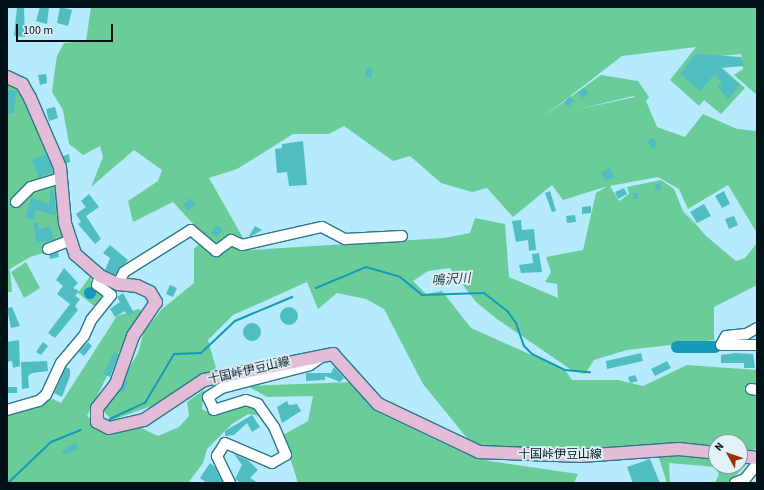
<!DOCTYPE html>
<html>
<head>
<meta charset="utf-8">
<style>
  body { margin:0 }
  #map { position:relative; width:764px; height:490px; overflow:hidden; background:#b5ebfc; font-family:"Source Sans 3","Noto Sans JP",sans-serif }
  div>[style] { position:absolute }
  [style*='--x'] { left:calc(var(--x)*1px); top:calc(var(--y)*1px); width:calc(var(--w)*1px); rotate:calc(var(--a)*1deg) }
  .green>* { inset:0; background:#6acd99 }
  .water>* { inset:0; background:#1499b8 }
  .round { border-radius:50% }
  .stream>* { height:2px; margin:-1px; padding:0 1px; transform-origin:1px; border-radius:1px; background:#1499b8 }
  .river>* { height:12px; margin:-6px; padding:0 6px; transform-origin:6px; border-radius:6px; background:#1499b8 }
  .building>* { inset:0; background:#50bdc2 }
  .roads { filter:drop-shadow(1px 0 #2b778b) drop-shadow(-1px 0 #2b778b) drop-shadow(0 1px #2b778b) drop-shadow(0 -1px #2b778b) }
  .minor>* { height:10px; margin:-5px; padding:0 5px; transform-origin:5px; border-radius:5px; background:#fff }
  .major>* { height:12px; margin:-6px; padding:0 6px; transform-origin:6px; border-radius:6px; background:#e3bdd7 }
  span { translate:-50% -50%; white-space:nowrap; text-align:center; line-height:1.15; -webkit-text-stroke:3.5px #e0f1f7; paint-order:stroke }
  .street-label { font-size:12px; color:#001218 }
  .water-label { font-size:13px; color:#253e46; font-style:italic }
  .frame { position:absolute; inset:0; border:8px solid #001218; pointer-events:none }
  .north { position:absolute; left:708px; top:434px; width:40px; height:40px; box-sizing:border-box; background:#e0f1f7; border:1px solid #86989e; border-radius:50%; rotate:310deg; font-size:11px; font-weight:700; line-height:16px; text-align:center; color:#001218 }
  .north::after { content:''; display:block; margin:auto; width:14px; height:18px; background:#983207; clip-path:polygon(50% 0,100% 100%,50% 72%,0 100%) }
  .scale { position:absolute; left:16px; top:24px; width:97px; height:18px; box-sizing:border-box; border:2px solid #001218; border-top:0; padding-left:5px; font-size:12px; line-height:14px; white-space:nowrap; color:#001218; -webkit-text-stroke:3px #e0f1f7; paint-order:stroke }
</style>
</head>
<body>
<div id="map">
  <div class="green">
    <div style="clip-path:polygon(evenodd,91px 7px,757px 7px,757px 95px,734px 75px,743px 69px,741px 54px,710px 57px,745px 88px,721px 114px,704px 100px,699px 106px,670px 80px,696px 47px,622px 56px,543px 117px,601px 75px,638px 81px,649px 97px,646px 101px,657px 127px,685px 137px,703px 114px,737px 129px,757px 131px,757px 233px,728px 185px,688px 209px,679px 189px,658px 177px,610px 186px,619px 201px,629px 194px,627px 187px,661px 180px,674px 189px,683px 211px,696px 226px,684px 210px,706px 236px,736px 261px,745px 258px,757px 243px,757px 285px,714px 307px,714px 340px,627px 350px,594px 360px,585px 374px,573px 371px,497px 319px,476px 302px,450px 268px,428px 271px,413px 281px,426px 294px,442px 291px,471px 328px,565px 370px,572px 380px,618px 380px,643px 386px,687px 365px,757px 370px,757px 448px,744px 455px,740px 454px,740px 442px,716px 442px,716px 450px,492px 449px,471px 443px,423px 384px,384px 309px,366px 299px,337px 293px,318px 309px,307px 282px,233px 315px,208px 340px,216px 368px,160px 403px,112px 420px,103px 411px,138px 353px,144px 332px,162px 309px,194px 283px,194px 249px,206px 238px,173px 202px,133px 222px,128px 201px,158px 181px,162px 170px,134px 150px,91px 187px,103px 157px,100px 146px,83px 155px,69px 144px,63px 110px,52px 92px,54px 76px,57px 56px,64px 43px,86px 41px,91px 7px,633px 96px,635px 97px,575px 110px,633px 96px,91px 7px,344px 126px,393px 161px,410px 156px,441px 183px,472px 192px,487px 188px,513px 217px,552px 185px,563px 200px,608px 186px,596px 193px,583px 250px,546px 257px,551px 272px,545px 282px,557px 284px,558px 298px,509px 277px,505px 224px,475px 218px,470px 233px,444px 238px,250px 250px,209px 178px,237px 169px,293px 134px,329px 134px,344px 126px)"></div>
    <div style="clip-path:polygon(11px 79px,25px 95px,58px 171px,67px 246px,30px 257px,10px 269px,12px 292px,7px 292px,7px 80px)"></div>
    <div style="clip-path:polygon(26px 262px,40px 288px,24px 298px,11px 272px)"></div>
    <div style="clip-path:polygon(91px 275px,91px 287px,103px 295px,94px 306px,78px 293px)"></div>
    <div style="clip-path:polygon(138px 309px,146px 313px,128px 334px,87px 416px,98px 425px,139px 427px,158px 436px,179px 427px,189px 416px,187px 402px,204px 390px,202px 409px,212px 414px,255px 402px,262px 416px,248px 414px,232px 424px,207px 449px,203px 463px,188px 483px,7px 483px,7px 413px,53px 399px,61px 403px,117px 316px)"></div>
    <div style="clip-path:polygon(351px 382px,379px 413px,468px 455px,489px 461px,578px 474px,574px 483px,298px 483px,283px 435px,308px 421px,313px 396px,267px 397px,248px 386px)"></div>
    <div style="clip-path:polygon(678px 453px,716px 457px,716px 466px,740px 466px,740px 460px,750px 461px,728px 483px,715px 483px,719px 474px,715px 467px,669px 463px,670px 483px,667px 483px,658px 455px)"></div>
  </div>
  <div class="water">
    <div class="round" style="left:84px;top:287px;width:12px;height:12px"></div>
  </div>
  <div class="stream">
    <div style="--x:316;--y:288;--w:54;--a:-22.8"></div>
    <div style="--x:366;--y:267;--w:35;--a:16"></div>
    <div style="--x:400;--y:277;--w:28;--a:39"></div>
    <div style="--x:422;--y:295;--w:62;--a:-1.8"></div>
    <div style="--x:484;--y:293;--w:31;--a:38"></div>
    <div style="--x:508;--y:312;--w:14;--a:54"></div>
    <div style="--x:516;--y:323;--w:24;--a:71"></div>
    <div style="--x:524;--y:346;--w:11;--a:45"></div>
    <div style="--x:532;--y:354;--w:37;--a:26"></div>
    <div style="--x:565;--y:370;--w:25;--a:5"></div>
    <div style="--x:110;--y:419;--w:38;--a:-25"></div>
    <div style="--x:145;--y:403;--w:57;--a:-59.4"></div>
    <div style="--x:174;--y:354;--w:27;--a:-2"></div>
    <div style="--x:201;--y:353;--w:47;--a:-43.3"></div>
    <div style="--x:235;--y:321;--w:62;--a:-22.8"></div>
    <div style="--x:8;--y:483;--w:59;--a:-43.6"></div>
    <div style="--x:51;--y:442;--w:32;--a:-22"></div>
  </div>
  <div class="river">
    <div style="--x:677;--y:347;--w:38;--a:0"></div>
  </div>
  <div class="building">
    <div style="clip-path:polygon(17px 7px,24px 7px,25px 37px,14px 36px)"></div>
    <div style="clip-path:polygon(40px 7px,49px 7px,47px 24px,36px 21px)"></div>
    <div style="clip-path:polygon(60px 7px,72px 10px,68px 26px,57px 23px)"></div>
    <div style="clip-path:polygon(696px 54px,741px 57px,744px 66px,720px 68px,740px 85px,728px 99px,717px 86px,722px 82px,714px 75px,700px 91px,680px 74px)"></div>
    <div style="clip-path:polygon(367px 68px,373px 69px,371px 78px,365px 76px)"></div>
    <div style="clip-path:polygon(46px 74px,47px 83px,40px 85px,38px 75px)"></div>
    <div style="clip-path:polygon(584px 88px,589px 93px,582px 98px,578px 93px)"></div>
    <div style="clip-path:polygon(7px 89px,17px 91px,13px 114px,7px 113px)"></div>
    <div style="clip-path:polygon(570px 96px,574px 101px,568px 107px,564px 102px)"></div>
    <div style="clip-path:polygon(55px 107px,58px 118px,49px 121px,46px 109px)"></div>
    <div style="clip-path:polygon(652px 137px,658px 144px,653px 149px,647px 142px)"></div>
    <div style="clip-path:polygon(303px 141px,307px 185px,289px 186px,287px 172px,277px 173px,275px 149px,282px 148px,282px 144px)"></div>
    <div style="clip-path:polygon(46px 154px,53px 171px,39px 178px,32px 160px)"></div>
    <div style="clip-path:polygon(69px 154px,70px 162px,66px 163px,63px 156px)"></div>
    <div style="clip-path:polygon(610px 168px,614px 177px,605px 181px,601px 172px)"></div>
    <div style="clip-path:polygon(660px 183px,662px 189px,656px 191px,655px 185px)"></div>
    <div style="clip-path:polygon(624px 188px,627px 194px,618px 199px,615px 192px)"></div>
    <div style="clip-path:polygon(50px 189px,54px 190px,56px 216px,36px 210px,33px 220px,25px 217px,31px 198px,49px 204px)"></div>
    <div style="clip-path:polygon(550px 191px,556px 211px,552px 212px,545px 193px)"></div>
    <div style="clip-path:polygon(724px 191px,730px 204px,722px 208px,715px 196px)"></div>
    <div style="clip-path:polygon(632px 193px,638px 193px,638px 199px,633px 199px)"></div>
    <div style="clip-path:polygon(89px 194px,99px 207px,86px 216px,101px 239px,95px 244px,78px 224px,81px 222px,76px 214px,86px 207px,81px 201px)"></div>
    <div style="clip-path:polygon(190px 198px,195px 204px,188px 211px,183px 205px)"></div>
    <div style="clip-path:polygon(704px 204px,711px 216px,697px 223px,690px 212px)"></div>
    <div style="clip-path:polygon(591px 206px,591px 213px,582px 214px,582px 207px)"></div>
    <div style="clip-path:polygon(575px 215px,576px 222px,567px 223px,566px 216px)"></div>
    <div style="clip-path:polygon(734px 216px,738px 225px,729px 229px,725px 219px)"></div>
    <div style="clip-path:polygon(521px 220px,522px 230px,534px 229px,536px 250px,529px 251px,528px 240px,516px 242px,512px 221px)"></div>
    <div style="clip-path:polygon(38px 222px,39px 229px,50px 226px,54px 240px,37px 243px,33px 223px)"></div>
    <div style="clip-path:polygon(218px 225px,223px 230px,216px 237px,211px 232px)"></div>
    <div style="clip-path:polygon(255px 226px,262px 230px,250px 237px,249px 236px)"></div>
    <div style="clip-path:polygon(110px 245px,128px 260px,115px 275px,105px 270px,110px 258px,103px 253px)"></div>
    <div style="clip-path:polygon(58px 252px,59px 257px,50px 259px,49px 255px)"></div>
    <div style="clip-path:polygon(539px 253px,542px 272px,521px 273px,519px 265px,533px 263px,532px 254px)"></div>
    <div style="clip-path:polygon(64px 268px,78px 283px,73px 288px,79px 291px,75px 296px,80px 299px,75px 306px,78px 310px,55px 338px,48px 333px,70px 304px,57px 294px,63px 286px,56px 280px)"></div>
    <div style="clip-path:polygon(170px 285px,177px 288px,173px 297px,166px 294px)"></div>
    <div style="clip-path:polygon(123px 293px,134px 313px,128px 316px,125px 311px,115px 317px,110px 309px,120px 302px,117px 297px)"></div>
    <div class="round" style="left:280px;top:307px;width:18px;height:18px"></div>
    <div style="clip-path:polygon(12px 307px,20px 326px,11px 328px,7px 308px)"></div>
    <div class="round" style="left:243px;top:323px;width:18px;height:18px"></div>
    <div style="clip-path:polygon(19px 340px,20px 366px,13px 368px,12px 361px,7px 362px,7px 342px)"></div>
    <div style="clip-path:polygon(43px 342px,48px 346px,41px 355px,36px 352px)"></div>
    <div style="clip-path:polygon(88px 342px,92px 346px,84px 356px,79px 352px)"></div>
    <div style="clip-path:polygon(114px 352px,119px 354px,110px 377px,103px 374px)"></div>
    <div style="clip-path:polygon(641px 353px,643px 361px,607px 369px,606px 361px)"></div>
    <div style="clip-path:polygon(735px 353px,753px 354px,755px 368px,744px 368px,744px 363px,721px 363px,721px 355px)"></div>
    <div style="clip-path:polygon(47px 361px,48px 371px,32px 373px,28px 376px,29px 388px,22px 389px,21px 362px)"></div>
    <div style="clip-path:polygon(667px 361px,671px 368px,655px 376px,651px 369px)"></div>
    <div style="clip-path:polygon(66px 367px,70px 369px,70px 376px,62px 397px,54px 393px)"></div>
    <div style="clip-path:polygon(334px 367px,344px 378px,340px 382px,325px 376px,325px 380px,306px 381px,306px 373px,331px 373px)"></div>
    <div style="clip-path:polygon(635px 375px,638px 381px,630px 383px,628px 377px)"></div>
    <div style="clip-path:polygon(126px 380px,129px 381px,123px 392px,120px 391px)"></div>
    <div style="clip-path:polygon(7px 387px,17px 387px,17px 393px,7px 393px)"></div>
    <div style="clip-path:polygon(287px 401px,289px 405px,297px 404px,301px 411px,282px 423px,277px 407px)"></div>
    <div style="clip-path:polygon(252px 415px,260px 427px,252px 432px,247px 423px,234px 435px,225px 436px,225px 431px)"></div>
    <div style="clip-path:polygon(76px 442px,78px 450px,64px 455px,62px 451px)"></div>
    <div style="clip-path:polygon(234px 454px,248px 460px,258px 470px,250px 478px,258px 483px,240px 483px,235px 479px,242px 465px)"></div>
    <div style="clip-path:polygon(650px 459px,660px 483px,633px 483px,627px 467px)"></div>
    <div style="clip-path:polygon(210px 463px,215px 467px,223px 483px,207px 483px,200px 478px)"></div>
  </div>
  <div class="roads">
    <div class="minor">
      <div style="--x:16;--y:202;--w:21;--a:-45"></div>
      <div style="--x:31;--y:187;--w:31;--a:-17"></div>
      <div style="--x:48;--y:249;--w:25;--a:-21"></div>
      <div style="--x:118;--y:284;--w:13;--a:-63"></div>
      <div style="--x:124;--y:272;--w:79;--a:-32.1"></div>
      <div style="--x:191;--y:230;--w:33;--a:40"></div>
      <div style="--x:216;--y:251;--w:19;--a:-36"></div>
      <div style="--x:231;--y:240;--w:12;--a:24"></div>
      <div style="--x:242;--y:245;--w:82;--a:-12.7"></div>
      <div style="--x:322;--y:227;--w:26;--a:28"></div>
      <div style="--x:345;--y:239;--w:57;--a:-3"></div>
      <div style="--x:757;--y:328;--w:13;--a:151"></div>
      <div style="--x:746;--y:334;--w:20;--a:174"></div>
      <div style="--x:726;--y:336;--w:10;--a:119"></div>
      <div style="--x:721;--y:345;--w:36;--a:0"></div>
      <div style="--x:751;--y:389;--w:6;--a:9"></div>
      <div style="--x:7;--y:410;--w:33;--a:-16"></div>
      <div style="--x:39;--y:401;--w:9;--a:-41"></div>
      <div style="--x:46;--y:395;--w:35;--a:-65"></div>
      <div style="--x:61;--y:363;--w:35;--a:-50"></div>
      <div style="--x:84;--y:336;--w:17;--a:-66"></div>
      <div style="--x:91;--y:320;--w:32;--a:-51"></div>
      <div style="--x:111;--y:295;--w:17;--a:-144"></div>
      <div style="--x:97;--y:285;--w:9;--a:-72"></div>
      <div style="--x:230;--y:483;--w:30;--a:-116"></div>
      <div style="--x:217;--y:456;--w:15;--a:-58"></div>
      <div style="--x:225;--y:443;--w:51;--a:23.1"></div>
      <div style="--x:272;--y:463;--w:16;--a:-30"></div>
      <div style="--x:286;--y:455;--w:30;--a:-113"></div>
      <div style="--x:274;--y:427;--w:28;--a:-125"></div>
      <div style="--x:258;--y:404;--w:13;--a:-162"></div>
      <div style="--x:246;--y:400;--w:34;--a:163"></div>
      <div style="--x:214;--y:410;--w:14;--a:-115"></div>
      <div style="--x:208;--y:397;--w:17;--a:-33"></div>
      <div style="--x:222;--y:388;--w:91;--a:-14.6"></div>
      <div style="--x:310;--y:365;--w:12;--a:-35"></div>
      <div style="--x:735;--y:483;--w:11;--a:-22"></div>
      <div style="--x:745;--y:479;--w:19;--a:-51"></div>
    </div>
    <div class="major">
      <div style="--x:7;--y:77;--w:17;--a:25"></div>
      <div style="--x:22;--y:84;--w:16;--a:60"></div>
      <div style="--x:30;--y:98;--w:75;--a:66.5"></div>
      <div style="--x:60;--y:167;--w:56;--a:84.9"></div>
      <div style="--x:65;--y:223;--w:33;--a:72"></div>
      <div style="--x:75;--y:254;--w:33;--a:41"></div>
      <div style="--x:100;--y:276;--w:20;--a:24"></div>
      <div style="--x:118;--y:284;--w:19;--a:6"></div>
      <div style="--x:137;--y:286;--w:14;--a:25"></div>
      <div style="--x:150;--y:292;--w:12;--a:59"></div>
      <div style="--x:156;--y:302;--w:41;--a:124.1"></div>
      <div style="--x:133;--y:336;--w:51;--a:109.5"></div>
      <div style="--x:116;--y:384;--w:31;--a:128"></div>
      <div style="--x:97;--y:408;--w:14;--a:90"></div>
      <div style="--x:97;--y:422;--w:13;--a:27"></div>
      <div style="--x:109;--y:428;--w:36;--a:-13"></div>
      <div style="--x:144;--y:420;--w:72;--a:-33.7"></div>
      <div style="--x:204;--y:380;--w:132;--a:-11.4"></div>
      <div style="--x:333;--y:354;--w:67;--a:48"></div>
      <div style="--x:378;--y:404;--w:112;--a:25.4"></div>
      <div style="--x:479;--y:452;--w:102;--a:2.2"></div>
      <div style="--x:581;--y:456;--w:98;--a:-4.1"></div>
      <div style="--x:679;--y:449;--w:37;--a:6"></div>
      <div style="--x:740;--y:456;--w:17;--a:7"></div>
    </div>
  </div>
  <div class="street-label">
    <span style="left:249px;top:371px;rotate:-13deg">十国峠伊豆山線</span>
    <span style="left:560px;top:455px">十国峠伊豆山線</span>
  </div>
  <div class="water-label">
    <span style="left:451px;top:280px;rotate:-4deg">鳴沢川</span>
  </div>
  <div class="frame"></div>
  <div class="north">N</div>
  <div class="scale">100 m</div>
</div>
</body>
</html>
